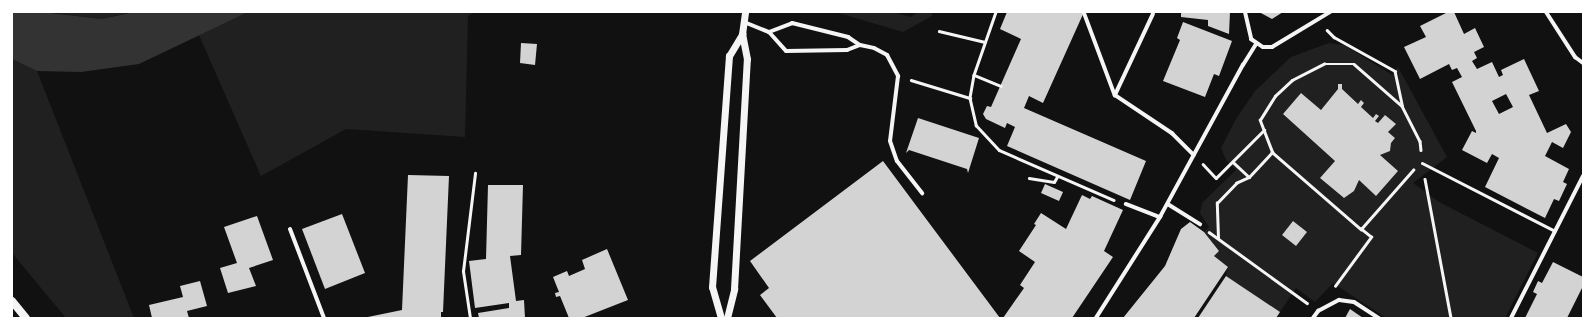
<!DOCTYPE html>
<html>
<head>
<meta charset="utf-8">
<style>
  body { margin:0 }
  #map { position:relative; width:1595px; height:330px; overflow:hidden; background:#111; font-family:Helvetica,sans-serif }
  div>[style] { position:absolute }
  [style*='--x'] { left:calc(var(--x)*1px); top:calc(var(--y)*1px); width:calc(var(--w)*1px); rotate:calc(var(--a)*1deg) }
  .green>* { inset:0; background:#202020 }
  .water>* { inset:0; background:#333 }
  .building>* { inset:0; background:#d3d3d3 }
  .path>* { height:2.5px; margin:-1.25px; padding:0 1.25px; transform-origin:1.25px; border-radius:1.25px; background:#f5f5f5 }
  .service>* { height:3px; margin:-1.5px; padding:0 1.5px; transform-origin:1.5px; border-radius:1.5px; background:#f5f5f5 }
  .pedestrian>* { height:3.5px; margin:-1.75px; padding:0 1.75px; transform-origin:1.75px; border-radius:1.75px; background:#f5f5f5 }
  .minor>* { height:4px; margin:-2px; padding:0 2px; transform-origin:2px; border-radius:2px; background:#f5f5f5 }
  .tertiary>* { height:7px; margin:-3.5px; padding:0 3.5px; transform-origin:3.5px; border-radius:3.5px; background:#f5f5f5 }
  .secondary>* { height:8px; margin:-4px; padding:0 4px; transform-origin:4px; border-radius:4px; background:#f5f5f5 }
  span { translate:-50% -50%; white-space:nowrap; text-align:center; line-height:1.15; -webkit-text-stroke:3px #fff; paint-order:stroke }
  .frame { position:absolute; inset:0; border:13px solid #fff; pointer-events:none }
</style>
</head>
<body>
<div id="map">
  <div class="green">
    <div style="clip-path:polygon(48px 12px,131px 12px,102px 19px)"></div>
    <div style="clip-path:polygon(248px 12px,475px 12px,468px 16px,465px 137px,346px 129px,261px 176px,199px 35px)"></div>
    <div style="clip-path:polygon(835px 12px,892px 12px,911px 17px,918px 12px,932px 12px,932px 16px,903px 32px)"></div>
    <div style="clip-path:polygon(evenodd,1329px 43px,1344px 45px,1392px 75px,1398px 67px,1447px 157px,1413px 183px,1439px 202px,1538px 253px,1505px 318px,1386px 318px,1333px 283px,1315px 302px,1296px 288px,1280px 312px,1226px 276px,1228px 267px,1214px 256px,1219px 251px,1204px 232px,1209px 227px,1200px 213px,1202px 203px,1236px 170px,1226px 160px,1221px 148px,1236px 119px,1255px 91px,1291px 57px,1329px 43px,1339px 84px,1342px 84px,1342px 89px,1358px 104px,1361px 100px,1364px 103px,1361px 107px,1373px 118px,1376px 114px,1375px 121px,1378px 123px,1385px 115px,1395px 124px,1388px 132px,1395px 138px,1391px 143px,1390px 151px,1380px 155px,1398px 171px,1376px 195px,1359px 180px,1354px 191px,1343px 198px,1320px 178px,1335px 161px,1283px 114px,1301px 93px,1321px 110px,1338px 89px,1339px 84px,1329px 43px,1293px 221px,1307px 232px,1296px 246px,1282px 235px,1293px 221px)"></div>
    <div style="clip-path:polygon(12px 59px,37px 71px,134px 318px,66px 318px,12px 253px)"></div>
  </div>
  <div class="water">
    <div style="clip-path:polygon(12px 12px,42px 12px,102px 19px,134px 12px,248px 12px,139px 64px,81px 72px,37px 71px,12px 59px)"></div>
  </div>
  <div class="building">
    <div style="clip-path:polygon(1007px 12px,1084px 12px,1043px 103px,1029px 96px,1024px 108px,1146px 161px,1130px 200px,1007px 146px,1015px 127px,1007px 123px,1005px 128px,986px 119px,983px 114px,987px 106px,991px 107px,1021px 39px,1000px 29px)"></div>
    <div style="clip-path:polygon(1181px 12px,1230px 12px,1229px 34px,1208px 26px,1208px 20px,1181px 17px)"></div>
    <div style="clip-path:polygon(1259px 12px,1283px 12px,1272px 19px)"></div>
    <div style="clip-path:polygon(evenodd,1448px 12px,1454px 12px,1464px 34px,1475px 28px,1484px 47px,1474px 52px,1477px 58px,1472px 61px,1477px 69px,1492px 62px,1499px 77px,1503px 75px,1501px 70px,1524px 59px,1539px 91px,1529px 95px,1547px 133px,1566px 124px,1571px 132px,1563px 148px,1552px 142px,1545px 156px,1569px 169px,1563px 182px,1567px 184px,1559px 201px,1554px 199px,1545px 218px,1485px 187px,1499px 158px,1492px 154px,1487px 163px,1462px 150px,1472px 131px,1476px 133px,1476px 131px,1452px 82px,1462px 77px,1457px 68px,1452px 70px,1449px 64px,1420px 79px,1404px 47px,1426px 37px,1420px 26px,1448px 12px,1506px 94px,1513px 107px,1499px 114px,1492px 101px,1506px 94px)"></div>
    <div style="clip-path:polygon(1183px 22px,1232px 41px,1219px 76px,1214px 74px,1205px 97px,1163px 81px,1180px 40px,1177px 38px)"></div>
    <div style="clip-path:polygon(521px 43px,537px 44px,535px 65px,520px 63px)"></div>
    <div style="clip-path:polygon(1338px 84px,1342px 84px,1342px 89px,1358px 104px,1361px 100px,1364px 103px,1361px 107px,1373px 118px,1376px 114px,1379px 116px,1375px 121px,1378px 123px,1385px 115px,1396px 124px,1388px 132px,1395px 138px,1391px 143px,1390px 151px,1380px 155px,1398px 171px,1376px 196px,1359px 180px,1354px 191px,1344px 198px,1320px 178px,1335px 161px,1283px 114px,1301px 93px,1321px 110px,1338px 89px)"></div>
    <div style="clip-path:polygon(918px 118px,979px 138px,968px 173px,967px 169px,909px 150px,906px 153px)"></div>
    <div style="clip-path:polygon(883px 161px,912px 200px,1000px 318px,777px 318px,760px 295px,769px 288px,750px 261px)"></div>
    <div style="clip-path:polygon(408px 175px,449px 176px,443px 312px,441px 312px,441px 318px,363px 318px,402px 310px)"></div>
    <div style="clip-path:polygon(1045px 184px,1063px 192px,1059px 201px,1041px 193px)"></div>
    <div style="clip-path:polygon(488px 185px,523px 185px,521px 255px,510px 256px,516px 301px,524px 300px,525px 318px,479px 318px,478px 313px,509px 308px,509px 303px,475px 308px,469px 261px,486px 259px)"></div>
    <div style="clip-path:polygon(1082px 195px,1090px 199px,1092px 196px,1123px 210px,1104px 251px,1113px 257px,1072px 318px,1003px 318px,1024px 288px,1020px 285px,1035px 262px,1019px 251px,1036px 225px,1034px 224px,1041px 213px,1066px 229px)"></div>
    <div style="clip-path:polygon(342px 214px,365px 273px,325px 289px,302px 229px)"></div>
    <div style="clip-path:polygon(257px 216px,273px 260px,249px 268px,256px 286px,228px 293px,220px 268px,237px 263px,224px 227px)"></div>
    <div style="clip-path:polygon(1293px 221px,1307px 232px,1296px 246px,1282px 235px)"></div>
    <div style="clip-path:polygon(1190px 222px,1204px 232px,1219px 251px,1214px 256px,1228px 267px,1194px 318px,1123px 318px,1165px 266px,1181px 229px)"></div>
    <div style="clip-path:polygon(607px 249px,628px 300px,582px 318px,569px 318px,560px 296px,556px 297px,555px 293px,559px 292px,553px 277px,567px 271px,569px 276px,585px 269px,582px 260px)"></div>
    <div style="clip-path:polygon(1553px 262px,1583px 277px,1583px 286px,1567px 318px,1525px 318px,1537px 294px,1533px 292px,1538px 281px,1542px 283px)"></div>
    <div style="clip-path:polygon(1226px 276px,1280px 312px,1276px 318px,1198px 318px)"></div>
    <div style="clip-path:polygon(200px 281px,207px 306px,187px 311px,189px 318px,152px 318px,149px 305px,183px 297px,180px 286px)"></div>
    <div style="clip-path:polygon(1350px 309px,1363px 318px,1345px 318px)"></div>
  </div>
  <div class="path">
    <div style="--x:996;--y:12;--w:67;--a:109.2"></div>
    <div style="--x:974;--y:75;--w:23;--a:100"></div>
    <div style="--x:970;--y:98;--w:28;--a:77"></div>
    <div style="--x:976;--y:125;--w:34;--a:47"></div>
    <div style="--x:999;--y:150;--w:125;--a:23.5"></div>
    <div style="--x:1327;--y:30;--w:10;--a:45"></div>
    <div style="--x:1334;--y:37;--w:70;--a:29.1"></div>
    <div style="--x:1395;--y:71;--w:35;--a:78"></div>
    <div style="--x:939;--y:31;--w:47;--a:13.4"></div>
    <div style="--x:974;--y:75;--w:29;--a:22"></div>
    <div style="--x:911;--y:80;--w:62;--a:17"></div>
    <div style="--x:1272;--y:152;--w:118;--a:40.9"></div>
    <div style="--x:1361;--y:229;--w:79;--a:-48.6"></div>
    <div style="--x:1233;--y:162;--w:22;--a:43"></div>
    <div style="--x:1203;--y:164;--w:19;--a:47"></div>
    <div style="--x:1216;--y:178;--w:68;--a:-45"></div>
    <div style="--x:1029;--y:178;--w:25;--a:9"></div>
    <div style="--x:1054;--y:182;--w:6;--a:-59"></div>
    <div style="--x:1425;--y:179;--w:141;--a:79.4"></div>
    <div style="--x:1209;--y:232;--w:121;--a:35.9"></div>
    <div style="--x:1218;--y:238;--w:35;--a:-92"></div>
    <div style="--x:1217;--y:203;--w:28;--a:-46"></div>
    <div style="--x:1236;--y:183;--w:14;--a:-25"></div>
    <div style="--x:1249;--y:177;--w:34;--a:-47"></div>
    <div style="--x:1272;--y:152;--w:34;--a:-111"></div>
    <div style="--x:1260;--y:120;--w:28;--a:-58"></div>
    <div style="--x:1275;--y:96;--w:23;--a:-43"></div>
    <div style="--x:1292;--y:80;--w:36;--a:-27"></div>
    <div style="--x:1324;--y:64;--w:30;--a:0"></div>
    <div style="--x:1354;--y:64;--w:64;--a:41.2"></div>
    <div style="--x:1402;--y:106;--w:39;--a:63"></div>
    <div style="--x:1420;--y:141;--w:9;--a:84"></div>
    <div style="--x:1335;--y:286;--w:61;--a:-53.7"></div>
    <div style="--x:1371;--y:237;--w:13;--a:-141"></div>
  </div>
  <div class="service">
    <div style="--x:1422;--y:163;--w:149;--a:27.1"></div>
    <div style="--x:470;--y:318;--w:48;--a:-98.5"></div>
    <div style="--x:463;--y:271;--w:99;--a:-83"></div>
  </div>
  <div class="pedestrian">
    <div style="--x:1084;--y:12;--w:89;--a:69.5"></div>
    <div style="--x:1115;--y:95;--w:69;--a:33.7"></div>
    <div style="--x:1172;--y:133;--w:31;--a:45"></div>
    <div style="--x:1115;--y:95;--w:89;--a:-64.9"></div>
    <div style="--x:1126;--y:204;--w:36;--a:21"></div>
    <div style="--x:1168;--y:204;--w:38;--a:32"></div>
    <div style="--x:1096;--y:318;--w:120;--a:-57.6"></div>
    <div style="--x:1160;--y:217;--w:173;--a:-61.4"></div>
  </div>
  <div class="minor">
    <div style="--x:1245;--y:12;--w:28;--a:77"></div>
    <div style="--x:1251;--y:39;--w:14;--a:34"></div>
    <div style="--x:1263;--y:47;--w:9;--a:0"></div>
    <div style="--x:1272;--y:47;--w:68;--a:-31.1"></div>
    <div style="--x:1546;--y:12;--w:54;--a:57.2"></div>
    <div style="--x:1575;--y:57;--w:10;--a:37"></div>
    <div style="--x:744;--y:22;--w:27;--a:22"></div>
    <div style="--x:769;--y:32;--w:25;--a:48"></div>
    <div style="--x:786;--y:51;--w:61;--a:-0.9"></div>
    <div style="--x:847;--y:50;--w:14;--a:-21"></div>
    <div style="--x:769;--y:32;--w:25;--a:-21"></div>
    <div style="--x:792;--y:23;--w:58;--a:14"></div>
    <div style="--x:848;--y:37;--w:14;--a:34"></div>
    <div style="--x:860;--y:45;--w:14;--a:12"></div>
    <div style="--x:874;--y:48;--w:15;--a:28"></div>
    <div style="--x:887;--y:55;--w:24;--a:62"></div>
    <div style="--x:898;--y:76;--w:65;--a:97"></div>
    <div style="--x:890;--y:141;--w:21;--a:71"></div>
    <div style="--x:897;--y:161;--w:41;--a:52"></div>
    <div style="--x:1243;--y:65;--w:25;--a:-58"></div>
    <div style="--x:290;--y:229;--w:95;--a:69.1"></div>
    <div style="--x:1313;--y:318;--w:9;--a:-54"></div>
    <div style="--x:1318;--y:311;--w:24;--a:-28"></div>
    <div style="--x:1339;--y:300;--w:15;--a:8"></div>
    <div style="--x:1354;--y:302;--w:30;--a:33"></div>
    <div style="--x:1511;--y:318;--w:159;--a:-63.1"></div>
  </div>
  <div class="tertiary">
    <div style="--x:721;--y:318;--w:32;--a:-106"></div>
    <div style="--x:712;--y:287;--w:232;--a:-85.8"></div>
    <div style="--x:729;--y:56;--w:26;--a:-59"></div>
    <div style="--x:727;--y:318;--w:30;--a:-76"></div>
    <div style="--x:734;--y:289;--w:230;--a:-86.8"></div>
    <div style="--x:747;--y:59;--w:25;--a:-101"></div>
    <div style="--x:742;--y:34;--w:22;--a:-82"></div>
  </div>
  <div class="secondary">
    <div style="--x:12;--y:301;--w:22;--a:51"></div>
  </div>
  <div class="frame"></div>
</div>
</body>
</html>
